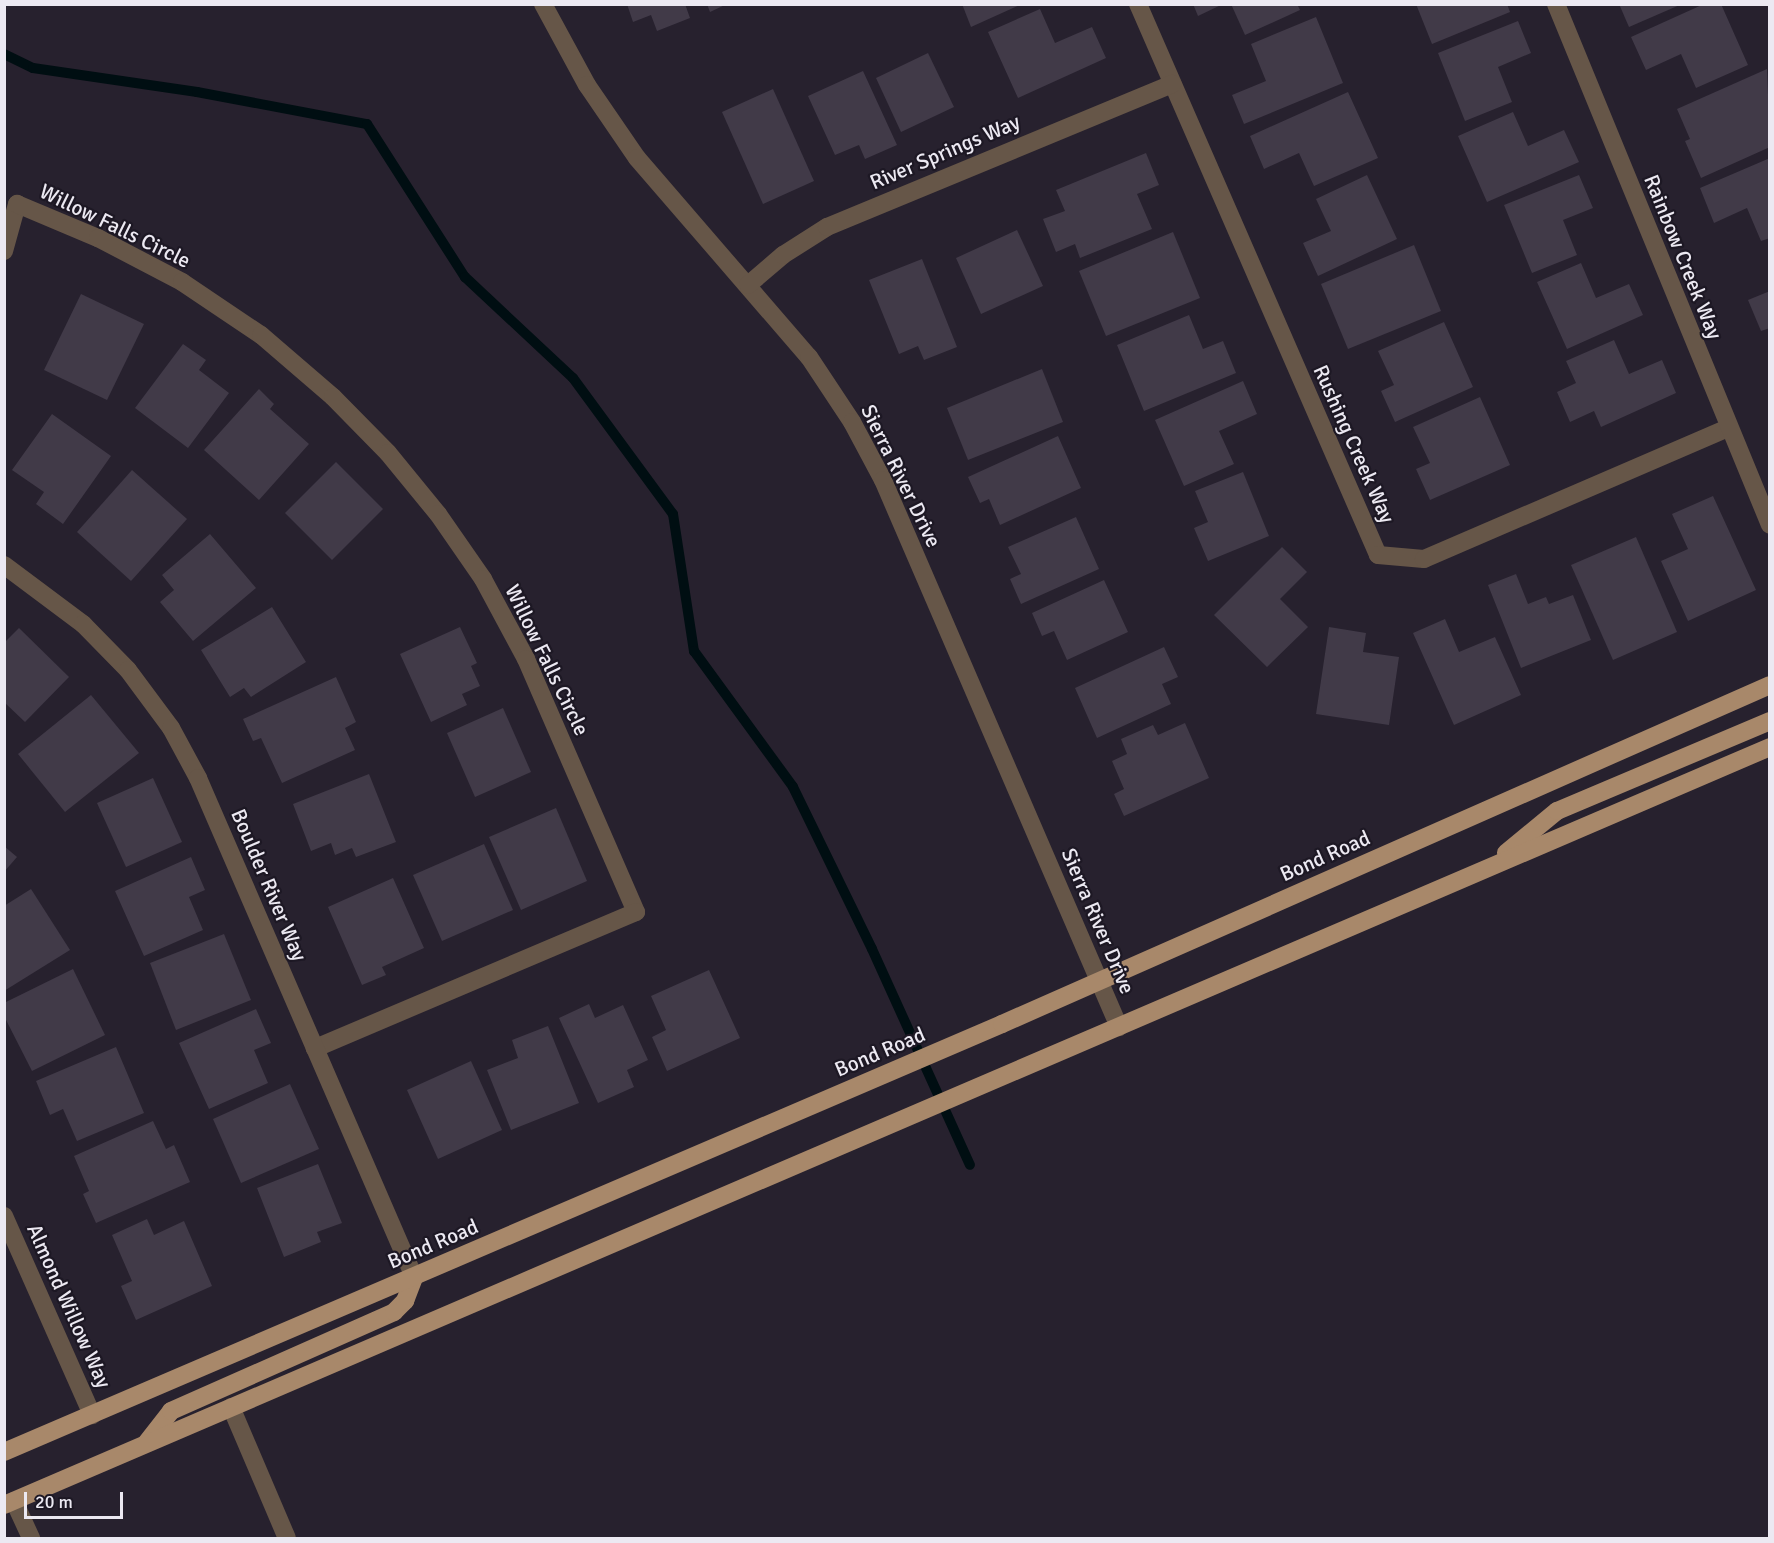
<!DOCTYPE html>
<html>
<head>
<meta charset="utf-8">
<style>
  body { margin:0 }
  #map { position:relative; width:1774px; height:1543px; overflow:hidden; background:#27212e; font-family:Signika,sans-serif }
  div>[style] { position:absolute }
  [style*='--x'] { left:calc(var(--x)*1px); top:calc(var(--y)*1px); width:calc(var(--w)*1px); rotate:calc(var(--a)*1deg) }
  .stream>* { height:10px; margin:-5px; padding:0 5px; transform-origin:5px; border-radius:5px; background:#000e12 }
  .building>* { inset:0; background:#413a48 }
  .lane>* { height:18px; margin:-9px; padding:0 9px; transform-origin:9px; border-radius:9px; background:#665648 }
  .street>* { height:18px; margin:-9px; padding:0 9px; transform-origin:9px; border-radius:9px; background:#665648 }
  .primary>* { height:18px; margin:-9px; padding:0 9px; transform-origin:9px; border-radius:9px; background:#a8886a }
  span { translate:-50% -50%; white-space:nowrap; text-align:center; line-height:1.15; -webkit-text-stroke:4.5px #1d1824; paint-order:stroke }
  .street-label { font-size:21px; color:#ece9f2 }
  .frame { position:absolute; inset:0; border:6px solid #ece9f2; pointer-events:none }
  .scale { position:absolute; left:24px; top:1492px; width:99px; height:27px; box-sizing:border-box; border:3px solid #ece9f2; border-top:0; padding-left:8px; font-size:18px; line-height:21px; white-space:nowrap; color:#ece9f2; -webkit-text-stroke:4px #1d1824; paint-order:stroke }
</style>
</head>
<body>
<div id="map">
  <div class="stream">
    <div style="--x:4;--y:54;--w:32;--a:26"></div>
    <div style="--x:33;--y:68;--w:166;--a:8.3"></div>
    <div style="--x:197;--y:92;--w:173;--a:10.7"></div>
    <div style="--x:367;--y:124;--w:182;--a:57.4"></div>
    <div style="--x:465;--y:277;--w:148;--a:43.1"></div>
    <div style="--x:573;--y:378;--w:169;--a:53.7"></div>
    <div style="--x:673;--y:514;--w:139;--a:81.3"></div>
    <div style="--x:694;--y:651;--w:168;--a:53.9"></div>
    <div style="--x:793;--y:787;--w:180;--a:64"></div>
    <div style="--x:872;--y:949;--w:237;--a:65.6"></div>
  </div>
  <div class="building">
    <div style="clip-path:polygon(627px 4px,685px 4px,690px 18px,657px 31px,651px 15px,633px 22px)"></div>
    <div style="clip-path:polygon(707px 4px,727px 4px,710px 12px)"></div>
    <div style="clip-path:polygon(962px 4px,1022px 4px,971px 27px)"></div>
    <div style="clip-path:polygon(1193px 4px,1223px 4px,1198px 16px)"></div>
    <div style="clip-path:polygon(1231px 4px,1297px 4px,1300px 10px,1245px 35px)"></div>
    <div style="clip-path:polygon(1416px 4px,1507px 4px,1510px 12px,1432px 44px)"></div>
    <div style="clip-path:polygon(1619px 4px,1682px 4px,1629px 27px)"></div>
    <div style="clip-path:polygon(1704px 4px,1721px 4px,1748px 65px,1696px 88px,1681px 54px,1646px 70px,1631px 37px)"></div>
    <div style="clip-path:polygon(1040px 9px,1055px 43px,1092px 27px,1106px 58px,1018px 98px,988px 32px)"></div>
    <div style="clip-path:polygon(1316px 17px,1343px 83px,1244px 124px,1232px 95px,1266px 81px,1251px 44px)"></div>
    <div style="clip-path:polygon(1518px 21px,1531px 53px,1498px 67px,1512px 102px,1465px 121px,1438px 53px)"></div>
    <div style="clip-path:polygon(928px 53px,954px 107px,901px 132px,876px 78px)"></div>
    <div style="clip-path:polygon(1767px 69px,1770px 147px,1701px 178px,1685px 141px,1690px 139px,1677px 109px)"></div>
    <div style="clip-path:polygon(863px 71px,897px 145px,865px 159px,859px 145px,835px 155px,808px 96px)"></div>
    <div style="clip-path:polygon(773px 89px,814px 181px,763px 204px,722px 112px)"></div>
    <div style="clip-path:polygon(1348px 92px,1378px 158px,1314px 186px,1299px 153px,1264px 169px,1250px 136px)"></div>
    <div style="clip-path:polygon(1513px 112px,1528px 146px,1564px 130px,1579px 162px,1487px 202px,1458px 136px)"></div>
    <div style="clip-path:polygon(1146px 153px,1159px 185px,1137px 194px,1152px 229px,1080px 258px,1075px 244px,1056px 252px,1043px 219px,1065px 211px,1056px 190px)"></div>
    <div style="clip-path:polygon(1770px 158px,1770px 238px,1761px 241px,1747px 208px,1714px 223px,1700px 188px)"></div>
    <div style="clip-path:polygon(1367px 175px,1397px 239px,1318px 276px,1303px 243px,1331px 231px,1316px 199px)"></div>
    <div style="clip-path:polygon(1579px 175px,1593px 208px,1563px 220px,1577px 255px,1532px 273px,1504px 205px)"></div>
    <div style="clip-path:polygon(1017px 230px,1043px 286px,981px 314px,956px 258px)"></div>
    <div style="clip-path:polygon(1173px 232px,1200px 298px,1106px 336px,1079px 271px)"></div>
    <div style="clip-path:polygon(1414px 245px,1441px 311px,1348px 349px,1321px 284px)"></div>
    <div style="clip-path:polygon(922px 259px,957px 347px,924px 360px,918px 346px,899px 354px,869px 280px)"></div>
    <div style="clip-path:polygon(1581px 263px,1596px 298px,1629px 284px,1643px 315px,1567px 349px,1537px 282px)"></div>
    <div style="clip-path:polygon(1770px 291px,1770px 328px,1761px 331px,1748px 300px)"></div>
    <div style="clip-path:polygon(81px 294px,144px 324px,107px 400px,44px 370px)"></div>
    <div style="clip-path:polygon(1189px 315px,1203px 349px,1223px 341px,1236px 373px,1144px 411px,1117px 345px)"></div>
    <div style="clip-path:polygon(1444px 322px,1473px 387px,1395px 422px,1381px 391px,1394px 385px,1378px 351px)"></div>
    <div style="clip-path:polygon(1614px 340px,1629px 374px,1662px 360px,1676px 393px,1601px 427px,1594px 411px,1570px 422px,1557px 392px,1576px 383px,1566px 361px)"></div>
    <div style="clip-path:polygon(183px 344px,206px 360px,199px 370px,229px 393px,188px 448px,135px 408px)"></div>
    <div style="clip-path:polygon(1042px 369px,1063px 422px,968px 460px,947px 408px)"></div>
    <div style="clip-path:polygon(1243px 381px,1257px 414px,1219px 431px,1234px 464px,1184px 486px,1155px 420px)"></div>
    <div style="clip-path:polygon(259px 389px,274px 404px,270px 409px,309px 444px,259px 500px,204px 450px)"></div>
    <div style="clip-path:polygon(1480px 397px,1510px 465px,1430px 500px,1416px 469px,1430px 463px,1413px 427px)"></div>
    <div style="clip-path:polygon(52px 414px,111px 456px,63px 524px,36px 504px,44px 492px,12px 470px)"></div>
    <div style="clip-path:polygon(1058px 436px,1081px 488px,1000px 525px,989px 499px,980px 503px,968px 477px)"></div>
    <div style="clip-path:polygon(336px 462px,383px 509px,332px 560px,285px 513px)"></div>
    <div style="clip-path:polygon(132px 470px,187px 519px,131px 581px,77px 532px)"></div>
    <div style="clip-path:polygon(1243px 472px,1269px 536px,1208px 561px,1194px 528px,1208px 522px,1195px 491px)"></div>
    <div style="clip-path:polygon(1713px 496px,1756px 590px,1688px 621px,1661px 561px,1688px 549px,1672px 514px)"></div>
    <div style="clip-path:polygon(1076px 517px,1099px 569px,1021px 604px,1010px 579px,1021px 574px,1008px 547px)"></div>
    <div style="clip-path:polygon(210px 534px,256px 588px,193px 641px,160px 602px,174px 590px,162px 575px)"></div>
    <div style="clip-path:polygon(1636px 537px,1677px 632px,1613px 660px,1571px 565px)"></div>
    <div style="clip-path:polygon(1282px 547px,1307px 572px,1280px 599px,1308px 627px,1267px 667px,1214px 615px)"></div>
    <div style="clip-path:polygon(1516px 574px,1528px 604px,1546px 597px,1549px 604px,1573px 595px,1591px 640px,1521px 668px,1488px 585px)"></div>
    <div style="clip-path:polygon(1104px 580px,1128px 632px,1067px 660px,1054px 631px,1042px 636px,1032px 613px)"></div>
    <div style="clip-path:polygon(272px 607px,306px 662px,251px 697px,244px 688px,230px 697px,201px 650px)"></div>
    <div style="clip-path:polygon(1445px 619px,1459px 652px,1495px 637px,1521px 695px,1454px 725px,1413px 633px)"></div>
    <div style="clip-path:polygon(460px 627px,477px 663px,471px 666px,480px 686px,462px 694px,467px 705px,431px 722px,400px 654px)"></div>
    <div style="clip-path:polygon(1329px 627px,1366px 633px,1363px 652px,1399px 657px,1389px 725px,1316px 714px)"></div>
    <div style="clip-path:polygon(19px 628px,69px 677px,25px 722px,4px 702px,4px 643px)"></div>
    <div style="clip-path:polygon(1164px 647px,1178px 677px,1162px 684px,1171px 704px,1097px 738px,1075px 688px)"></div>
    <div style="clip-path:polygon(336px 677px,356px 722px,345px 728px,355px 750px,282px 783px,261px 738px,253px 741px,243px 719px)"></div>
    <div style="clip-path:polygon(91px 695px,139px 753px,65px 812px,18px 754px)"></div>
    <div style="clip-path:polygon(503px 708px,531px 772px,475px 797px,447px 733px)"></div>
    <div style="clip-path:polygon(1185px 723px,1209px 778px,1124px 816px,1114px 794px,1124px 789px,1112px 761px,1127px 754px,1121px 739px,1153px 725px,1158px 735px)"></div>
    <div style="clip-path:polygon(369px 774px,396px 842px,356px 857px,352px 848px,335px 855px,331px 843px,311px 851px,293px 804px)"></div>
    <div style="clip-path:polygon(153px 778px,182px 842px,126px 867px,97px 803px)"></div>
    <div style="clip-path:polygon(556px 808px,587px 881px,521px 910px,489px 837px)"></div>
    <div style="clip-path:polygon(484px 844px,513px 910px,442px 941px,413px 875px)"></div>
    <div style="clip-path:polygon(4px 846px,17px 857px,4px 872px)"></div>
    <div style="clip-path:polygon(191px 857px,205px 890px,189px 897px,203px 930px,144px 956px,115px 891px)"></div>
    <div style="clip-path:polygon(393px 878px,424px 948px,382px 967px,386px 975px,362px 985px,328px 907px)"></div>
    <div style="clip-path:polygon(31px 889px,70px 950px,4px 991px,4px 906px)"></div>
    <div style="clip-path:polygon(224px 934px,251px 1000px,176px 1030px,150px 963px)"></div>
    <div style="clip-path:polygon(73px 969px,105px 1035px,32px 1071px,4px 1016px,4px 1003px)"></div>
    <div style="clip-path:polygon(709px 970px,740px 1038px,667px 1071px,652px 1037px,666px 1030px,651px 996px)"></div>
    <div style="clip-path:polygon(589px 1004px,595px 1018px,623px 1005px,648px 1060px,627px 1070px,634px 1087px,598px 1103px,559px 1018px)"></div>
    <div style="clip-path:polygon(256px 1009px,271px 1043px,254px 1050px,268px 1083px,209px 1109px,179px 1043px)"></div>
    <div style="clip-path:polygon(548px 1026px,579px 1103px,511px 1130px,487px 1070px,518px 1058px,512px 1040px)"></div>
    <div style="clip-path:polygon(116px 1047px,144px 1113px,77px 1141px,63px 1109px,50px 1115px,36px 1081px)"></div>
    <div style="clip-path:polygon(471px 1061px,502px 1130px,438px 1159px,407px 1090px)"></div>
    <div style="clip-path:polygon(290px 1084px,319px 1149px,241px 1183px,213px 1119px)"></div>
    <div style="clip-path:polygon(153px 1121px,166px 1149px,174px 1145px,190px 1182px,96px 1223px,83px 1194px,89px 1191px,74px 1156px)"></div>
    <div style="clip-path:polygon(318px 1164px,342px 1223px,317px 1232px,321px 1242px,284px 1257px,257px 1188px)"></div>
    <div style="clip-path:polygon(147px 1219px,154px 1235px,184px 1221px,212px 1286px,136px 1320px,121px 1286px,132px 1281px,112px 1235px)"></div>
  </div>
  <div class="lane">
    <div style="--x:14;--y:1501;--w:41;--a:65.3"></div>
  </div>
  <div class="street">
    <div style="--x:543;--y:4;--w:92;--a:61.5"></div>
    <div style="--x:587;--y:85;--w:88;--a:55.6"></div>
    <div style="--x:637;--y:158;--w:263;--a:49.2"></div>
    <div style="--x:809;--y:357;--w:78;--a:56.5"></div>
    <div style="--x:852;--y:422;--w:66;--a:61.9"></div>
    <div style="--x:883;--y:480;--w:596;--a:66.66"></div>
    <div style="--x:1138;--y:4;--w:601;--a:66.46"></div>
    <div style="--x:1378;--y:555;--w:46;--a:5"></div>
    <div style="--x:1424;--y:559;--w:331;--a:-23.3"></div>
    <div style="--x:1556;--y:4;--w:563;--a:67.67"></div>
    <div style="--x:4;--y:251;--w:49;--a:-74.5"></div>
    <div style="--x:17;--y:204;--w:88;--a:22.8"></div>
    <div style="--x:98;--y:238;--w:95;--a:27.6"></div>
    <div style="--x:182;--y:282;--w:95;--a:33.9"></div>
    <div style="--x:261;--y:335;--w:95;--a:40.7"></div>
    <div style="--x:333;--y:397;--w:78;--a:45.5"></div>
    <div style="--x:388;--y:453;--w:79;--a:50.7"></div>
    <div style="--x:438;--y:514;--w:79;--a:55.3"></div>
    <div style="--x:483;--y:579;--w:91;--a:61.7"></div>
    <div style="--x:526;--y:659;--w:276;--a:66.5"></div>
    <div style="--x:636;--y:912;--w:349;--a:157"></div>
    <div style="--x:748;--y:285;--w:46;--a:-40.6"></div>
    <div style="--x:783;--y:255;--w:52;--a:-32.5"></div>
    <div style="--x:827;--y:227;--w:374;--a:-22.5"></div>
    <div style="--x:4;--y:565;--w:99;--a:36.8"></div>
    <div style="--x:83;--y:624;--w:64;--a:45.6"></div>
    <div style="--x:128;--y:670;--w:72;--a:53.4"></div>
    <div style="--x:171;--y:728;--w:57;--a:61.6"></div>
    <div style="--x:198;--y:778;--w:544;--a:66.59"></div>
    <div style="--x:4;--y:1216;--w:218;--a:66.1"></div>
    <div style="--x:231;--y:1407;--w:142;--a:66.9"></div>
  </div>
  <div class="primary">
    <div style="--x:1506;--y:853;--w:66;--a:-39.5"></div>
    <div style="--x:1557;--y:811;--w:231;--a:-22.9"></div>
    <div style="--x:147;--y:1442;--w:39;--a:-52"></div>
    <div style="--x:171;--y:1411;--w:244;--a:-23.9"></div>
    <div style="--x:394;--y:1312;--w:16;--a:-45"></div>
    <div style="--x:405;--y:1301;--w:26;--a:-69"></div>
    <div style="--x:4;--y:1452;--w:1086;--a:-23.21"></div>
    <div style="--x:1002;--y:1024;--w:839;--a:-23.82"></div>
    <div style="--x:4;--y:1505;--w:1922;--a:-23.23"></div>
  </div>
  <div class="street-label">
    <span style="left:945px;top:152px;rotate:-23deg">River Springs Way</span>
    <span style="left:115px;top:226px;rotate:26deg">Willow Falls Circle</span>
    <span style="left:1683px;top:257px;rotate:68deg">Rainbow Creek Way</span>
    <span style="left:1354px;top:444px;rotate:66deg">Rushing Creek Way</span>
    <span style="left:901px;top:476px;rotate:64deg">Sierra River Drive</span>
    <span style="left:547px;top:660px;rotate:64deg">Willow Falls Circle</span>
    <span style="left:1325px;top:856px;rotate:-24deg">Bond Road</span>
    <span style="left:269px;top:885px;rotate:67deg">Boulder River Way</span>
    <span style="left:1098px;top:921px;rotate:67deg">Sierra River Drive</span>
    <span style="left:880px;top:1052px;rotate:-23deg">Bond Road</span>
    <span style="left:433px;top:1244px;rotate:-23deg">Bond Road</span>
    <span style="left:69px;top:1306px;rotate:66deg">Almond Willow Way</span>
  </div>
  <div class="frame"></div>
  <div class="scale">20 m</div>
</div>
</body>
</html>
